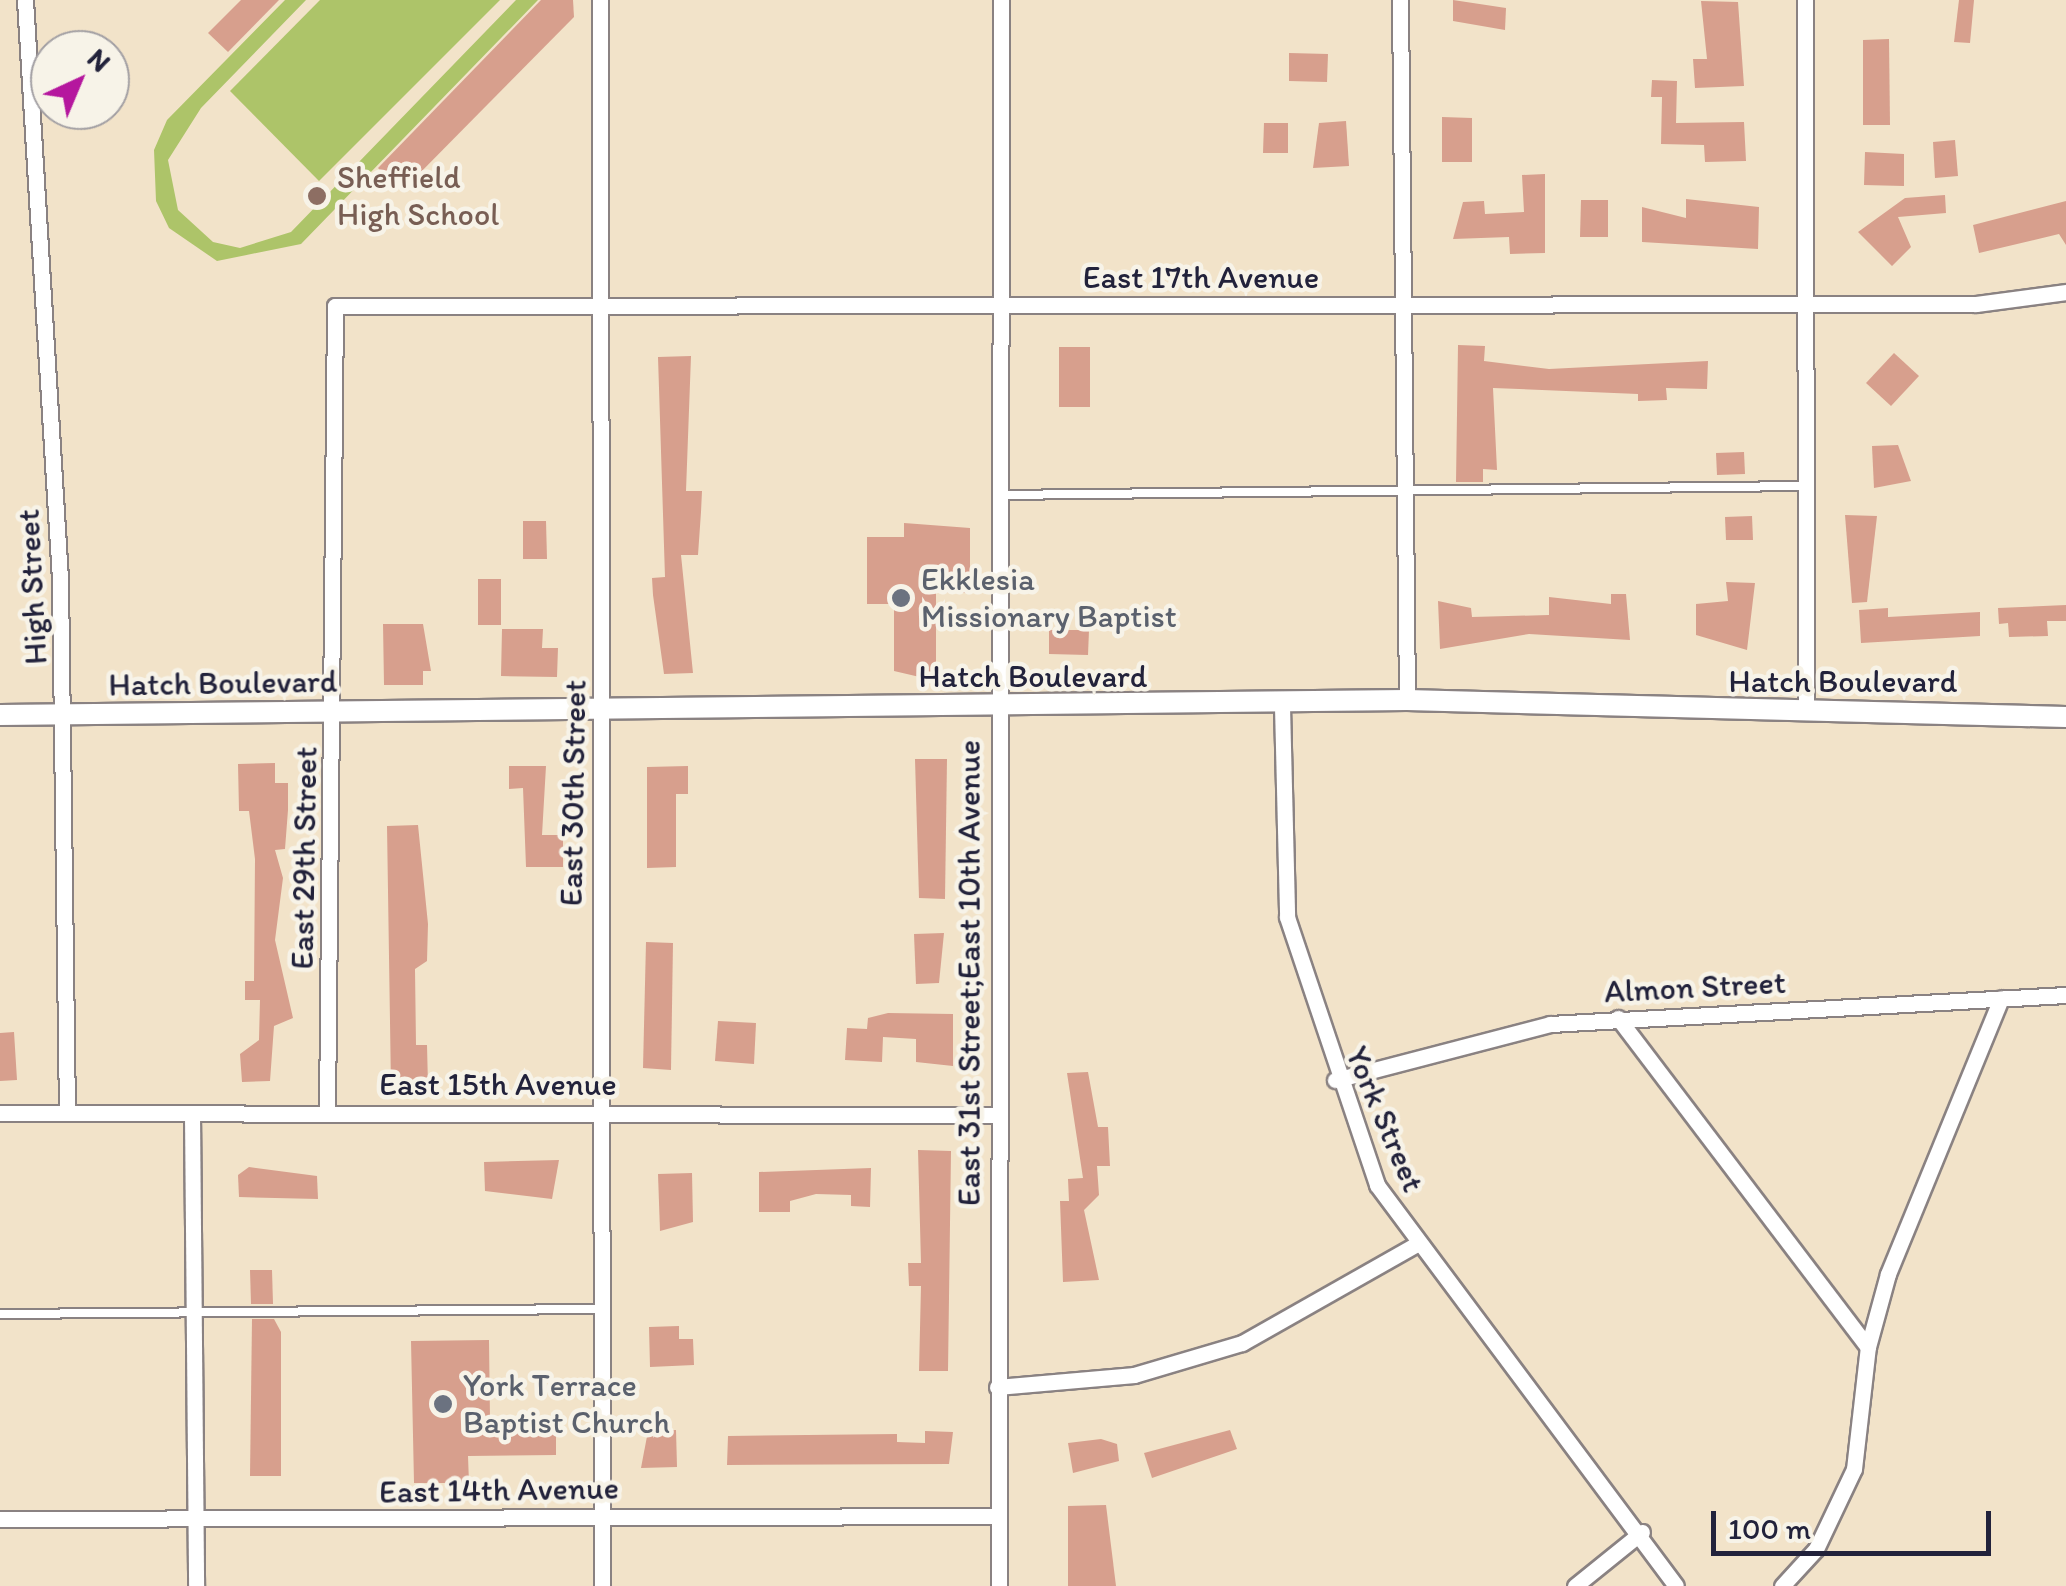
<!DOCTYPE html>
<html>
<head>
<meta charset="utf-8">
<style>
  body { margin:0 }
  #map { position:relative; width:2066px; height:1586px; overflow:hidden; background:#f2e3c9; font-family:Itim,sans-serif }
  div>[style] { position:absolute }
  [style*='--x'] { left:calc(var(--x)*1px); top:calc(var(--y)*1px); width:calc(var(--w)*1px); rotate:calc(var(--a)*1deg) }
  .green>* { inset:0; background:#adc469 }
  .building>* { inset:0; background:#d79f8d }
  .roads { filter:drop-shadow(2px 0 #8a8282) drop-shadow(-2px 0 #8a8282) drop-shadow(0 2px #8a8282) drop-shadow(0 -2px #8a8282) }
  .service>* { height:8px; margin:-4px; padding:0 4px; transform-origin:4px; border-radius:4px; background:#fff }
  .minor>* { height:15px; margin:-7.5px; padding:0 7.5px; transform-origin:7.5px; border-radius:7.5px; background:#fff }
  .secondary>* { height:20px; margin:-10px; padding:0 10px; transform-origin:10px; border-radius:10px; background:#fff }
  .dots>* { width:28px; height:28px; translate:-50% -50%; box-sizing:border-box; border:5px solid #f7f3e8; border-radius:50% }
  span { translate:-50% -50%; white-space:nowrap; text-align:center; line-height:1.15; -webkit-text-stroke:9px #f7f3e8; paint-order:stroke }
  .education-label { font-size:32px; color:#785e54 }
  .left { translate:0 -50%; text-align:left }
  .street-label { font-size:32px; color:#22223b }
  .worship-label { font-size:32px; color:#5b616d }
  .north { position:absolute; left:30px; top:30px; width:100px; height:100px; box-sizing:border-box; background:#f7f3e8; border:2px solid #a29fa3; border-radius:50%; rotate:44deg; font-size:28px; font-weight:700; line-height:40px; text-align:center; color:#22223b }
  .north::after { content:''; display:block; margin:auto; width:35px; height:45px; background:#b5179e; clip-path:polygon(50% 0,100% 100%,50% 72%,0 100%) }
  .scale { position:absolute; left:1711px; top:1511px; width:280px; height:45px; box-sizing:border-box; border:5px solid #22223b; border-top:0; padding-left:12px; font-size:30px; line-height:35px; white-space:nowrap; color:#22223b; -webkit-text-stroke:8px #f7f3e8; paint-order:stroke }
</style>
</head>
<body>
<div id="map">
  <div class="green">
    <div style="clip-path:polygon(285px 0,306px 0,201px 108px,168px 160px,178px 210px,213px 242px,240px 248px,291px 232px,516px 0,538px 0,301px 244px,217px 261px,169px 228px,156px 201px,154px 150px,167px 120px)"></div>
    <div style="clip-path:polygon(320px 0,500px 0,319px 181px,230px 91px)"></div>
  </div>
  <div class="building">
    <div style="clip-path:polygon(241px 0,279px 0,228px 52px,208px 33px)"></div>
    <div style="clip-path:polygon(541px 0,573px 0,574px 17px,411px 182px,391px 182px,378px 168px)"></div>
    <div style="clip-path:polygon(1453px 0,1506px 8px,1505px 30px,1453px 21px)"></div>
    <div style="clip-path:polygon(1959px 0,1974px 0,1970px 43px,1954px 42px)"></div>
    <div style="clip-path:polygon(1701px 1px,1738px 2px,1744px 86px,1695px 88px,1693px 59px,1707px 59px)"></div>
    <div style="clip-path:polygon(1889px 39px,1890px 125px,1863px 125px,1863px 40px)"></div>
    <div style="clip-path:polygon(1289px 53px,1328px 54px,1327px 82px,1289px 81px)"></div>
    <div style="clip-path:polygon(1652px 80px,1677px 81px,1676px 123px,1744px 122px,1746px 161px,1705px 162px,1704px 145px,1661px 144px,1662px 97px,1651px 97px)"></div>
    <div style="clip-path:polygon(1442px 117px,1472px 118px,1472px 162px,1442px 162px)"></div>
    <div style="clip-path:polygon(1346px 121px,1349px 166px,1313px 168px,1319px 123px)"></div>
    <div style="clip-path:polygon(1264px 123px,1288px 123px,1288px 153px,1263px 153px)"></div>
    <div style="clip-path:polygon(1955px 140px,1958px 176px,1935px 178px,1933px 142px)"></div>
    <div style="clip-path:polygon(1865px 152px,1904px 154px,1904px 186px,1864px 185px)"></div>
    <div style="clip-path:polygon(1545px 174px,1545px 253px,1510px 254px,1509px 237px,1453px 239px,1463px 202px,1484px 201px,1485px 214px,1524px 212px,1522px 175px)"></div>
    <div style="clip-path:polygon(1945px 195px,1946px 213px,1898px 217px,1911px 247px,1892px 266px,1858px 232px,1905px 198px)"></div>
    <div style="clip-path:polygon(1686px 199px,1759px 207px,1758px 249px,1642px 242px,1642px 207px,1686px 218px)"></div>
    <div style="clip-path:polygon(1581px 200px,1608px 200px,1608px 237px,1580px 237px)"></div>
    <div style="clip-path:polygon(2066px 201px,2066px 245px,2059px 234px,1979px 253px,1973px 225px)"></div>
    <div style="clip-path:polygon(1458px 345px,1485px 346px,1484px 361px,1549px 369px,1708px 361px,1707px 389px,1666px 388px,1667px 400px,1638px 401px,1638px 394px,1493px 388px,1497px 470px,1483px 469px,1483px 482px,1456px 482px)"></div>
    <div style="clip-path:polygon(1059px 347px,1090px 347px,1090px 407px,1059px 407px)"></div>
    <div style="clip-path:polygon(1894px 353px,1919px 376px,1891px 406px,1866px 383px)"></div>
    <div style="clip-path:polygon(691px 356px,686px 491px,702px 491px,701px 512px,698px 555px,681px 555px,693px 673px,664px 674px,653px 595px,652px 578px,665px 577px,658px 357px)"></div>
    <div style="clip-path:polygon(1898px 445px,1911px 481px,1874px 488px,1872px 446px)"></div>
    <div style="clip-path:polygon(1744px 452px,1745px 474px,1717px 475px,1716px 453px)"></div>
    <div style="clip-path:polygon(1845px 515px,1877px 516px,1867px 602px,1852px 603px)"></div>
    <div style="clip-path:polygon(1752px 516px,1753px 540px,1726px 540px,1725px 517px)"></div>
    <div style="clip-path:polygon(523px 521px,546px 521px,547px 559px,523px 559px)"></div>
    <div style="clip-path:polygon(904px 523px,970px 528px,970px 593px,936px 592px,936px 673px,924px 678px,894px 671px,894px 604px,867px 604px,867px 537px,904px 537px)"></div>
    <div style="clip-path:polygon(478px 579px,501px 579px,501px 625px,478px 625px)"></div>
    <div style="clip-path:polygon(1726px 582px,1755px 583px,1747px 650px,1696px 635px,1696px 604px,1728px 601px)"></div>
    <div style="clip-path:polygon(1611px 594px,1626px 594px,1630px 640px,1529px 634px,1440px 649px,1438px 601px,1471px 608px,1472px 617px,1549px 615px,1549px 597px,1611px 604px)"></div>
    <div style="clip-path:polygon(2066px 605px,2066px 621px,2047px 621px,2048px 636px,2009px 637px,2008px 623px,1999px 624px,1998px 608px)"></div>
    <div style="clip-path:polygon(1888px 608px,1888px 617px,1980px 612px,1980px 636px,1861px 643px,1859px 610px)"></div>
    <div style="clip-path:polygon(383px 624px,423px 624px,431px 671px,423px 671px,423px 685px,384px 685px)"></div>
    <div style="clip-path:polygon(502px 629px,543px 629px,542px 648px,558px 648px,557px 677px,501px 676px)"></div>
    <div style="clip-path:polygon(1049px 630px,1089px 630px,1088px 655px,1049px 654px)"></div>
    <div style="clip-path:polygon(915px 759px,947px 759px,945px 899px,919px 898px)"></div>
    <div style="clip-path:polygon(275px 763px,275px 783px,288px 783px,288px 810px,285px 849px,275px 850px,283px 878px,275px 940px,293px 1018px,274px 1026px,270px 1081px,242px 1082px,240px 1054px,259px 1040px,260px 1000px,245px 1000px,245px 981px,254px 981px,255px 859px,249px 811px,239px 811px,238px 764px)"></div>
    <div style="clip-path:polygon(509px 766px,546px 766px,542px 835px,563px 835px,563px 867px,526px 867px,523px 788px,509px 789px)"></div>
    <div style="clip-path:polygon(688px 766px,688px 794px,676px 794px,676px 867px,647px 868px,647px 767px)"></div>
    <div style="clip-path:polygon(418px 825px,428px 924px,427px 961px,415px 969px,416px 1045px,427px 1045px,428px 1085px,391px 1087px,387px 826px)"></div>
    <div style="clip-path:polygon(944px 933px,939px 983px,916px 984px,914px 934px)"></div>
    <div style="clip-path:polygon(646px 942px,673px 943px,671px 1070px,643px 1068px)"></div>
    <div style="clip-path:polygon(888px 1013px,953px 1014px,953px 1066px,916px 1062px,916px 1039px,883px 1037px,882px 1062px,845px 1060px,847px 1028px,867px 1029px,868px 1018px)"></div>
    <div style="clip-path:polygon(718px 1021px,756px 1023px,754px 1064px,715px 1061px)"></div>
    <div style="clip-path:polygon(14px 1032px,17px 1080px,0 1081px,0 1033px)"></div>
    <div style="clip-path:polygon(1088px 1072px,1098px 1127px,1108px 1127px,1110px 1166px,1097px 1166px,1099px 1195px,1084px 1210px,1099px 1280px,1063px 1282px,1060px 1201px,1069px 1201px,1068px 1179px,1083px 1178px,1067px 1073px)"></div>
    <div style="clip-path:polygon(918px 1150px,951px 1151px,948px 1371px,919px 1371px,921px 1286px,909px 1286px,908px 1263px,921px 1263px)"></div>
    <div style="clip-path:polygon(559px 1160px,552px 1199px,485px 1191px,484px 1162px)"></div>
    <div style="clip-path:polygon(249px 1167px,317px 1176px,318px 1199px,239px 1197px,238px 1175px)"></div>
    <div style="clip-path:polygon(871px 1168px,870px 1207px,851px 1206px,851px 1195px,816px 1194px,790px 1201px,790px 1212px,759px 1212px,759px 1172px)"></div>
    <div style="clip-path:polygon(692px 1173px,693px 1222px,660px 1231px,658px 1174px)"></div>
    <div style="clip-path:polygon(250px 1270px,272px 1270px,273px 1304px,251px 1304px)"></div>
    <div style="clip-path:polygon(252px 1319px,274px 1319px,281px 1332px,281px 1476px,250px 1476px)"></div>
    <div style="clip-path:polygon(679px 1326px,679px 1339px,693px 1339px,694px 1365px,650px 1367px,649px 1327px)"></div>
    <div style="clip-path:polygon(489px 1340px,490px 1418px,556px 1417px,556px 1455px,468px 1456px,469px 1483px,414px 1483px,411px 1341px)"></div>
    <div style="clip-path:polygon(676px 1430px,677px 1467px,641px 1468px,648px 1431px)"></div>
    <div style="clip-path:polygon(1230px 1430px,1237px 1449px,1152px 1478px,1144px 1453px)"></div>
    <div style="clip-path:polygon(925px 1431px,953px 1432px,949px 1464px,727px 1465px,728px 1436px,897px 1434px,897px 1442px,925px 1443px)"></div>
    <div style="clip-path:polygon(1101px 1439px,1117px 1444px,1119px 1461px,1073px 1473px,1068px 1443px)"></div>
    <div style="clip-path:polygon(1106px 1505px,1116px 1586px,1068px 1586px,1068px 1506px)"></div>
  </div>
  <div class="roads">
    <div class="service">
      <div style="--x:999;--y:495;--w:803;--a:-0.64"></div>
      <div style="--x:0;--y:1314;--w:597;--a:-0.48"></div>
    </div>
    <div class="minor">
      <div style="--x:25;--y:0;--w:580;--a:86.54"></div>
      <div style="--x:60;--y:579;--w:534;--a:89.25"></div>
      <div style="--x:600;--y:0;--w:1586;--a:89.93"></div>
      <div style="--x:1400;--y:0;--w:700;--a:89.43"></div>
      <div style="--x:1805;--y:0;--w:710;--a:89.92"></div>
      <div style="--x:1282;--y:706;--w:211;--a:88.6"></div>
      <div style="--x:1287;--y:917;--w:283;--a:71.4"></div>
      <div style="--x:1377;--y:1185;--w:500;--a:53.29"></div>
      <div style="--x:1618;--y:1018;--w:413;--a:52.8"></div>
      <div style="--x:1335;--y:1080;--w:222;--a:-14.6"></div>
      <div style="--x:1550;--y:1024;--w:517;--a:-3.22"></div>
      <div style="--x:327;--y:1112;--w:806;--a:-89.43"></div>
      <div style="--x:335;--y:306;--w:1641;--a:-0.07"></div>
      <div style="--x:1976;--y:304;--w:91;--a:-7.6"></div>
      <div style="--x:0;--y:1113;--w:996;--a:0.12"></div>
      <div style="--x:192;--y:1114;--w:472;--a:89.5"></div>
      <div style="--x:997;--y:1387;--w:138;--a:-5"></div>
      <div style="--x:1134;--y:1375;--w:113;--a:-16.5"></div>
      <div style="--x:1242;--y:1343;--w:199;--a:-29.5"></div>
      <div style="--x:0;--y:1519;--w:998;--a:-0.17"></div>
      <div style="--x:999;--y:1586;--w:1586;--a:-89.93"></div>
      <div style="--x:1575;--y:1586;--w:86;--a:-38.9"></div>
      <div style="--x:1782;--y:1586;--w:50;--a:-47.4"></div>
      <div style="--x:1816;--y:1549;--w:89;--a:-64.6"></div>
      <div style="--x:1854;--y:1469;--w:123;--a:-83.5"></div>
      <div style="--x:1868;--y:1347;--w:76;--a:-74.7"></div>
      <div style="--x:1888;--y:1274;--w:298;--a:-67.7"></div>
    </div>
    <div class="secondary">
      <div style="--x:0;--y:715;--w:1407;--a:-0.61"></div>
      <div style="--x:1407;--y:700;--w:659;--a:1.48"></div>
    </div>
  </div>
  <div class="dots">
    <div style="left:317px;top:196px;background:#8d6e63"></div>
    <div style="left:901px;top:598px;background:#6b7280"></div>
    <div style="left:443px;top:1404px;background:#6b7280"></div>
  </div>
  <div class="education-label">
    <span class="left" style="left:337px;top:196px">Sheffield<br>High School</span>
  </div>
  <div class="street-label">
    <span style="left:1201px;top:277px">East 17th Avenue</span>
    <span style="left:32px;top:587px;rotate:-93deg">High Street</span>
    <span style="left:1033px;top:676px">Hatch Boulevard</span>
    <span style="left:1843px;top:681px">Hatch Boulevard</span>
    <span style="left:223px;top:683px;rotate:-1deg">Hatch Boulevard</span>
    <span style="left:573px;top:793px;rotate:-89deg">East 30th Street</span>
    <span style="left:304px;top:858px;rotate:-89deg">East 29th Street</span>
    <span style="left:969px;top:973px;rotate:-90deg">East 31st Street;East 10th Avenue</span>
    <span style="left:1695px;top:987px;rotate:-3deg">Almon Street</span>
    <span style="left:498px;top:1084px">East 15th Avenue</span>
    <span style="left:1385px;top:1119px;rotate:67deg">York Street</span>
    <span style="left:499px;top:1490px;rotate:-1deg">East 14th Avenue</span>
  </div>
  <div class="worship-label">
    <span class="left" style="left:921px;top:598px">Ekklesia<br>Missionary Baptist</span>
    <span class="left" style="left:463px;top:1404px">York Terrace<br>Baptist Church</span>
  </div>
  <div class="north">N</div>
  <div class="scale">100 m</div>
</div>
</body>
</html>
